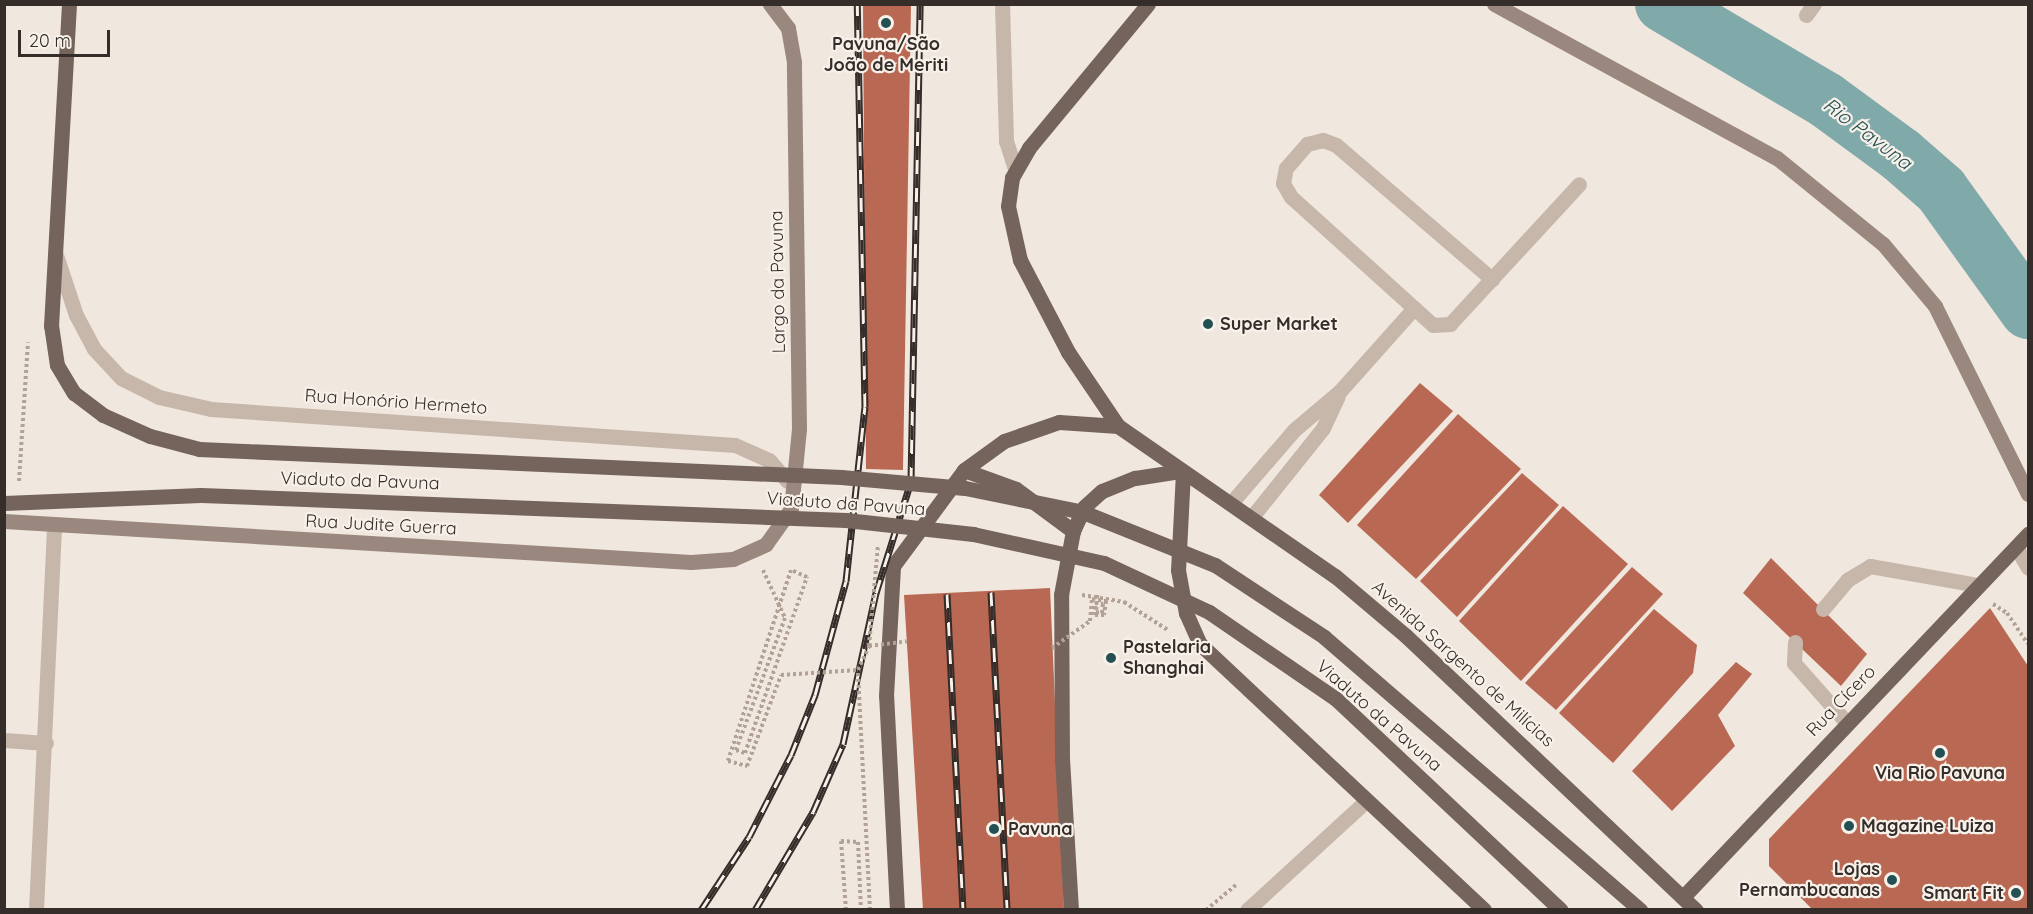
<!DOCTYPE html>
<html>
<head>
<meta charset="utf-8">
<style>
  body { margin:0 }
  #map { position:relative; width:2033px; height:914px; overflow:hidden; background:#f0e7de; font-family:Quicksand,sans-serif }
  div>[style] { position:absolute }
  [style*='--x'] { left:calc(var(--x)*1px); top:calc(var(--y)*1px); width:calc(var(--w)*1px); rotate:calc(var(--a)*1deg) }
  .river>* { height:56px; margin:-28px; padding:0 28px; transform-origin:28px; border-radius:28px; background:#80a9aa }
  .building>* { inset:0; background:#b96953 }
  .path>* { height:4px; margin-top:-2px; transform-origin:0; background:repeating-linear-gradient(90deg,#b2a195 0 3px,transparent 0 6px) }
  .lane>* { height:15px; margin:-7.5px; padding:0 7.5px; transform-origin:7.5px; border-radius:7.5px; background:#c7b7ab }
  .street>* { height:15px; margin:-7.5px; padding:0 7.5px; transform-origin:7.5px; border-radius:7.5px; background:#c7b7ab }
  .secondary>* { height:15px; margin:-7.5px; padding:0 7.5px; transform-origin:7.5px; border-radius:7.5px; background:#9a877d }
  .primary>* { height:15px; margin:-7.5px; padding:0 7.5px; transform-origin:7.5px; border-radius:7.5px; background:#75645c }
  .rail>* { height:7px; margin-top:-3.5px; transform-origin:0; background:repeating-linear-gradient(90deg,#f8f1ea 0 14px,#352d29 0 28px); box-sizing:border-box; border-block:2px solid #352d29 }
  .path-bridge>* { height:4px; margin-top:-2px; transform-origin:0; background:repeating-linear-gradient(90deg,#b2a195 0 3px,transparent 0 6px) }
  .primary-bridge>* { height:15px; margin:-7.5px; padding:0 7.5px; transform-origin:7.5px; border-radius:7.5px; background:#75645c }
  .dots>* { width:16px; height:16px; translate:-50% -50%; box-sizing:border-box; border:3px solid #f8f1ea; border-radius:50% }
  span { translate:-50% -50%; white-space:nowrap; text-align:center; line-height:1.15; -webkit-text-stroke:4.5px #f8f1ea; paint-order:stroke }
  .poi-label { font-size:18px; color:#352d29; font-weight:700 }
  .left { translate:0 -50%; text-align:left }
  .right { translate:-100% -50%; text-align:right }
  .street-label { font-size:18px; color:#352d29 }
  .water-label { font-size:20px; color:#235052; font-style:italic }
  .frame { position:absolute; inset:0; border:6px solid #352d29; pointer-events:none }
  .scale { position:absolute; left:18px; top:30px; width:92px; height:27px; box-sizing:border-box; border:3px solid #352d29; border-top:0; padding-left:8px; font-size:18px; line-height:21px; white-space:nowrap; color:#352d29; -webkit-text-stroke:4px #f8f1ea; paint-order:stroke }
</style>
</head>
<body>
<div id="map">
  <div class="river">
    <div style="--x:1663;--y:4;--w:189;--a:30.5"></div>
    <div style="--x:1826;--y:100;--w:93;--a:36.3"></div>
    <div style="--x:1901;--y:155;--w:53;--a:41.2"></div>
    <div style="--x:1941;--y:190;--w:149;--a:54.3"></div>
  </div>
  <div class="building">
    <div style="clip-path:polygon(863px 4px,911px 4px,903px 470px,866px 469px)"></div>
    <div style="clip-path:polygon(1420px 383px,1453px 411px,1348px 523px,1319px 495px)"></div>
    <div style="clip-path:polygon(1458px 414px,1521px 469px,1416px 579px,1357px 525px)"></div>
    <div style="clip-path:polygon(1522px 473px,1559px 505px,1457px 617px,1420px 581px)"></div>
    <div style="clip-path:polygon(1563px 506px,1628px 564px,1521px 681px,1459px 621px)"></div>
    <div style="clip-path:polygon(1771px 558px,1867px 654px,1841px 686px,1743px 593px)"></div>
    <div style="clip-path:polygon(1632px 567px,1663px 594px,1556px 710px,1525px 683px)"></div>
    <div style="clip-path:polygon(1050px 588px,1064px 910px,923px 910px,904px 595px)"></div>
    <div style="clip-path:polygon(1990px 608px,2028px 666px,2028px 910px,1813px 910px,1769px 866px,1769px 839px)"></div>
    <div style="clip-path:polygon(1654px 609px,1697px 645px,1693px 673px,1613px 763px,1559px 713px)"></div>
    <div style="clip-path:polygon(1736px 662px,1752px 674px,1718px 715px,1735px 746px,1672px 811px,1632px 771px)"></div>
  </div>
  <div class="path">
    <div style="--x:19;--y:481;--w:139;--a:-86.3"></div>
    <div style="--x:763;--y:570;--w:53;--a:65.4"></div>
    <div style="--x:1082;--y:595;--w:43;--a:9.5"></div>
    <div style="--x:1124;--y:602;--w:52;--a:32.5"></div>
    <div style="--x:1097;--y:595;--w:17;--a:93"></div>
    <div style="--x:1096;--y:612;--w:6;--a:9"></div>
    <div style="--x:1102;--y:613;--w:9;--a:-84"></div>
    <div style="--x:1993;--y:604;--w:17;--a:33"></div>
    <div style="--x:2007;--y:613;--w:37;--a:56"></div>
    <div style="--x:846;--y:910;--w:69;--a:-94.1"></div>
    <div style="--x:841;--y:841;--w:17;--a:3"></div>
    <div style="--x:858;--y:842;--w:68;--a:87.5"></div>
    <div style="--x:1206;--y:910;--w:39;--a:-40"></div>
  </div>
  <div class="lane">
    <div style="--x:1414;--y:308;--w:166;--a:-137.9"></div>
    <div style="--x:1291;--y:197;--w:16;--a:-120"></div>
    <div style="--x:1283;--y:183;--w:15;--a:-79"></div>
    <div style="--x:1286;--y:168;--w:32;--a:-49"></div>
    <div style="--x:1307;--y:144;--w:16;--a:-14"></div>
    <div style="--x:1323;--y:140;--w:14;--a:21"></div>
    <div style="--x:1336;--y:145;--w:206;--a:40.7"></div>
    <div style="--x:1231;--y:503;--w:96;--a:-49.2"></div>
    <div style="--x:1294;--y:430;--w:60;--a:-40.3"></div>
    <div style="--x:1340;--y:391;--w:111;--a:-48.3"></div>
    <div style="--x:1414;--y:308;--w:25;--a:42"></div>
    <div style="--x:1433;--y:325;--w:17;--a:-3"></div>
    <div style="--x:1450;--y:324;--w:190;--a:-47.3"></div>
    <div style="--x:1251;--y:518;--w:115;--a:-51.3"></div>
    <div style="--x:1323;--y:428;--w:35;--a:-65"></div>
    <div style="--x:2016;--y:547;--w:24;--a:60"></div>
    <div style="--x:1823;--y:609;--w:38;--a:-50"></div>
    <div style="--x:1847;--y:580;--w:27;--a:-31"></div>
    <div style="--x:1870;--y:566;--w:110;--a:10"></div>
    <div style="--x:1795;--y:642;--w:21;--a:93"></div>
    <div style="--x:1794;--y:663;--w:80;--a:48.5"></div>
  </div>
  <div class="street">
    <div style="--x:1002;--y:4;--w:137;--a:88.3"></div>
    <div style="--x:1006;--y:141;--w:29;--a:72"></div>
    <div style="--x:1806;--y:15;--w:14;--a:-54"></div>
    <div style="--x:56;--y:255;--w:63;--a:71.6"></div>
    <div style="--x:76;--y:315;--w:38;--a:62"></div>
    <div style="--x:94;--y:349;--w:40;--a:47"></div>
    <div style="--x:121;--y:378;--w:42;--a:26.6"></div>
    <div style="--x:159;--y:397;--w:53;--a:13"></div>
    <div style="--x:211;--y:409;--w:525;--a:3.93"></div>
    <div style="--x:735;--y:445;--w:37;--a:24"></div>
    <div style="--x:769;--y:460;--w:28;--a:49"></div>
    <div style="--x:4;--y:740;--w:42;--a:4.1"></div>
    <div style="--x:36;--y:910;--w:386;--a:-87.3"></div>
    <div style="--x:1247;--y:910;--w:161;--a:-42.5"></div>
  </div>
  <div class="secondary">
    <div style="--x:1494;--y:4;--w:322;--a:28.6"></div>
    <div style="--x:1777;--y:158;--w:136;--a:39.1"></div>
    <div style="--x:1883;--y:244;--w:81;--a:50"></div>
    <div style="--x:1935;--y:306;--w:210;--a:63.7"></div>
    <div style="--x:4;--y:521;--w:688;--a:3.42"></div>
    <div style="--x:691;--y:562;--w:42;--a:-4.1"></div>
    <div style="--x:733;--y:559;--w:36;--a:-24"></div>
    <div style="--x:766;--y:544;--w:43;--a:-54.5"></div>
    <div style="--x:791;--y:509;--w:80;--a:-84.3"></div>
    <div style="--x:799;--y:429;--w:367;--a:-90.8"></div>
    <div style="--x:794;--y:62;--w:35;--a:-100"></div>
    <div style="--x:788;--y:28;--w:30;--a:-127"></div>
  </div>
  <div class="primary">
    <div style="--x:69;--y:4;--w:322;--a:93.2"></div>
    <div style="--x:51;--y:325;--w:40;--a:81.5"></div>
    <div style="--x:57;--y:365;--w:33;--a:59"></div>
    <div style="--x:74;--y:393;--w:36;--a:37"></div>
    <div style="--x:103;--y:415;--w:51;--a:24.1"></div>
    <div style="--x:150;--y:436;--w:51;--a:14.9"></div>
    <div style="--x:1148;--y:4;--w:187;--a:129.6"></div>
    <div style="--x:1029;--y:148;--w:34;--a:120"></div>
    <div style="--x:1012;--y:178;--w:28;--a:98"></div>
    <div style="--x:1008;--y:206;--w:55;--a:77.5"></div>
    <div style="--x:1020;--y:260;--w:104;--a:62.4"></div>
    <div style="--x:1068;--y:352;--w:89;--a:56"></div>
    <div style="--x:1118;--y:426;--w:264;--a:34.7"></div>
    <div style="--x:1335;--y:576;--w:93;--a:40.2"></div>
    <div style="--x:1406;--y:636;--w:399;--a:43.4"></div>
    <div style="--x:964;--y:470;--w:55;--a:20.1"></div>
    <div style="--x:1016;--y:489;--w:71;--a:36.4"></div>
    <div style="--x:1183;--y:472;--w:98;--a:92.9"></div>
    <div style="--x:1178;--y:570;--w:44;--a:79.5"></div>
    <div style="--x:1186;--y:613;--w:34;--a:66"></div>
    <div style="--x:1200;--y:644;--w:389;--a:43.1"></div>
    <div style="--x:4;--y:503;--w:197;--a:-2.3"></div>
    <div style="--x:1683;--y:897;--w:501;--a:-46.46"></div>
    <div style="--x:897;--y:910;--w:214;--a:-92.9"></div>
    <div style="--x:886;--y:696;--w:130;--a:-86.9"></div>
    <div style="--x:893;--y:566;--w:119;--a:-53.5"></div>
    <div style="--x:964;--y:470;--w:49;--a:-35.9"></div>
    <div style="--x:1004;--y:441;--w:58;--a:-19.1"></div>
    <div style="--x:1059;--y:422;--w:59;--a:3.9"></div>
    <div style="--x:1071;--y:910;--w:151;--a:-93.4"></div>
    <div style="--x:1062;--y:759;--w:164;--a:-90.3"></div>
    <div style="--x:1061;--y:595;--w:65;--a:-79.4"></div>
    <div style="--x:1073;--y:531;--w:26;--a:-65"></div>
    <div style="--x:1084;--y:507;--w:24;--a:-42"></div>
    <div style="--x:1102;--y:491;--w:35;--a:-22"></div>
    <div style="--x:1135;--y:478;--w:47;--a:-8.7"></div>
  </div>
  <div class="rail">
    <div style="--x:991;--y:592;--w:318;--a:87.1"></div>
    <div style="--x:947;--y:594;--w:316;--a:87.1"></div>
    <div style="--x:701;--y:910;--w:87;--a:-56.7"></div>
    <div style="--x:749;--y:837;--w:92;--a:-62.9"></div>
    <div style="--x:791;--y:755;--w:65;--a:-68.2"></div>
    <div style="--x:815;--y:695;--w:118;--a:-74.8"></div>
    <div style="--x:846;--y:581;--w:175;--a:-83.8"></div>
    <div style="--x:865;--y:407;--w:403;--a:-91.1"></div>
    <div style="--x:755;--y:910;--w:114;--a:-59.4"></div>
    <div style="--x:813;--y:812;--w:74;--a:-66.2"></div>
    <div style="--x:843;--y:744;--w:155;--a:-77.7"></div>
    <div style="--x:876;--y:593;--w:117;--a:-72.6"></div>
    <div style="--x:911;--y:481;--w:477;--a:-88.9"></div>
  </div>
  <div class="path-bridge">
    <div style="--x:785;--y:618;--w:141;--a:110.4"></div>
    <div style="--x:736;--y:750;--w:9;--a:18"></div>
    <div style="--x:745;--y:753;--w:187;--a:-70.6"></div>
    <div style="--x:807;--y:577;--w:17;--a:-156"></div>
    <div style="--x:791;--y:570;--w:201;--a:108.3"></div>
    <div style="--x:728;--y:761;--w:20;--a:15"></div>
    <div style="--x:747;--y:766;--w:97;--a:-69.5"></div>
    <div style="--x:781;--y:675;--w:77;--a:-3.7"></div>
    <div style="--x:869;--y:646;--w:101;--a:-84.9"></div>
    <div style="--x:1052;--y:648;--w:47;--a:-35.4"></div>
    <div style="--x:1090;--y:621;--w:22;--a:-85"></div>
    <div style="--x:1092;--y:599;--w:14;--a:8"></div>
    <div style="--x:1106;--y:601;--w:14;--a:98"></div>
    <div style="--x:1104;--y:615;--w:10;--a:180"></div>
    <div style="--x:1094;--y:615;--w:12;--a:-85"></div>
    <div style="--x:1095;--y:603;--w:8;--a:7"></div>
    <div style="--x:870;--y:910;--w:240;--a:-92.9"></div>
    <div style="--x:858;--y:670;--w:26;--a:-65"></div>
    <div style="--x:869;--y:646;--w:38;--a:-7"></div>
  </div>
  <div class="primary-bridge">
    <div style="--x:199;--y:449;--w:643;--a:2.5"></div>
    <div style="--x:841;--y:477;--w:124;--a:5.1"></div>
    <div style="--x:965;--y:488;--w:120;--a:11.5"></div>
    <div style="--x:1083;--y:512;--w:142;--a:21.9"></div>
    <div style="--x:1215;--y:565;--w:131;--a:33.4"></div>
    <div style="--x:1324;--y:637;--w:418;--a:40.8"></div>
    <div style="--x:201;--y:495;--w:645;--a:2.22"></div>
    <div style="--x:846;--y:520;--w:128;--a:6.3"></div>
    <div style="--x:973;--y:534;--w:134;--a:12.5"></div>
    <div style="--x:1104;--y:563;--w:116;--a:25"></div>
    <div style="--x:1209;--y:612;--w:154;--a:34.4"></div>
    <div style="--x:1336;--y:699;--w:308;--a:43.2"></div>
  </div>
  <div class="dots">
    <div style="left:886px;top:23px;background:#235052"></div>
    <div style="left:1208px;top:324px;background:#235052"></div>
    <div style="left:1111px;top:658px;background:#235052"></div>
    <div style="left:1940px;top:753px;background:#235052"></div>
    <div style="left:1849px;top:826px;background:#235052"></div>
    <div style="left:994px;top:829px;background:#235052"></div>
    <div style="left:1892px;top:880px;background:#235052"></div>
    <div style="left:2016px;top:893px;background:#235052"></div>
  </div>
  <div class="poi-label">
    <span style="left:886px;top:55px">Pavuna/São<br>João de Meriti</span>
    <span class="left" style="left:1220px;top:324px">Super Market</span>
    <span class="left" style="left:1123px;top:658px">Pastelaria<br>Shanghai</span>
    <span style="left:1940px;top:773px">Via Rio Pavuna</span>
    <span class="left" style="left:1861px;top:826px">Magazine Luiza</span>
    <span class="left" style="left:1008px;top:829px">Pavuna</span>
    <span class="right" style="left:1880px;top:880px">Lojas<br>Pernambucanas</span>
    <span class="right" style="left:2004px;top:893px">Smart Fit</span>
  </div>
  <div class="street-label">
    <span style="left:778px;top:282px;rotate:-91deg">Largo da Pavuna</span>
    <span style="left:396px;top:402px;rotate:4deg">Rua Honório Hermeto</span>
    <span style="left:360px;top:481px;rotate:2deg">Viaduto da Pavuna</span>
    <span style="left:846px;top:504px;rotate:4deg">Viaduto da Pavuna</span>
    <span style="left:381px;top:525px;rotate:3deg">Rua Judite Guerra</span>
    <span style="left:1463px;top:664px;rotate:42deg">Avenida Sargento de Milícias</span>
    <span style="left:1841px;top:701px;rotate:-46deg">Rua Cícero</span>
    <span style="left:1379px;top:716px;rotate:41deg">Viaduto da Pavuna</span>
  </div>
  <div class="water-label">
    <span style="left:1868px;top:133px;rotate:37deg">Rio Pavuna</span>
  </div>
  <div class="frame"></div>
  <div class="scale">20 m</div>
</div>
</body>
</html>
